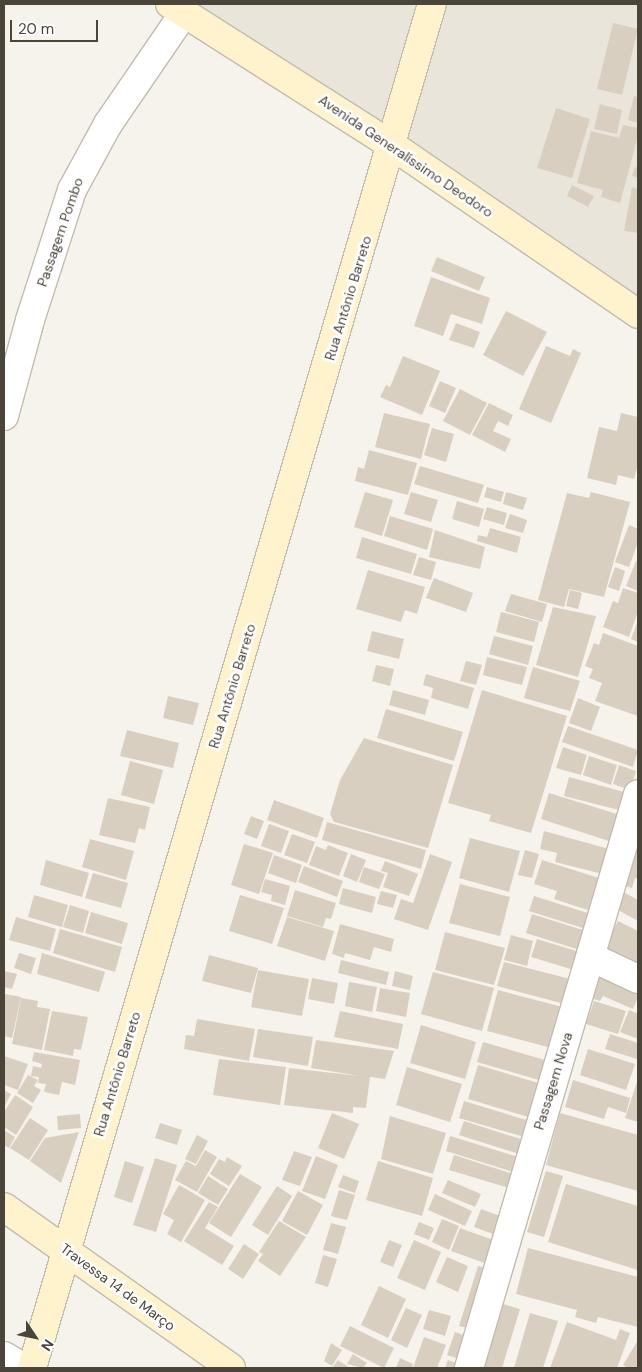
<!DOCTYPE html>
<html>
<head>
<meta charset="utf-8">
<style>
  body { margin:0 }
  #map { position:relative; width:642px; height:1372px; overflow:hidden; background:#f6f3ec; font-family:"DM Sans",sans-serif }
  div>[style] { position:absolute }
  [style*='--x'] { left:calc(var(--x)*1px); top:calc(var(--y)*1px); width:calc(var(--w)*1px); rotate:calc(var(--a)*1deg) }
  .residential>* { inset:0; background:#eae5da }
  .building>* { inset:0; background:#d8cfc1 }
  .roads { filter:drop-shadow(1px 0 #c2bbae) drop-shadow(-1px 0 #c2bbae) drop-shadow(0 1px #c2bbae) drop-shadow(0 -1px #c2bbae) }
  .street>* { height:28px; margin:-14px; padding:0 14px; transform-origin:14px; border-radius:14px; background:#fff }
  .secondary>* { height:28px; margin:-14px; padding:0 14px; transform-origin:14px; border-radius:14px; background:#fff3cd }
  span { translate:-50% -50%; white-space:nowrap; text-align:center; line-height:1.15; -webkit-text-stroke:5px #fff; paint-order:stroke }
  .street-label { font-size:14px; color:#4b4439 }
  .frame { position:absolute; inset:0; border:5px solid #4b4439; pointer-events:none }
  .north { position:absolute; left:10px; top:1312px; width:50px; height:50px; -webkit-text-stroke:4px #fff; paint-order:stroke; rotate:124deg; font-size:14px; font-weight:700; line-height:20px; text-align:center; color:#4b4439 }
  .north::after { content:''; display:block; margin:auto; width:18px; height:22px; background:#4b4439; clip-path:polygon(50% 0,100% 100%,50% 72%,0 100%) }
  .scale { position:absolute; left:10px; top:20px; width:88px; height:22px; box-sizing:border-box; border:2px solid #4b4439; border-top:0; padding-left:6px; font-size:15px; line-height:18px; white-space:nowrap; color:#4b4439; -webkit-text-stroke:4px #fff; paint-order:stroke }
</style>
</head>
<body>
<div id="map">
  <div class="residential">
    <div style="clip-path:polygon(179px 4px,638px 4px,638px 308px)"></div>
  </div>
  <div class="building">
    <div style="clip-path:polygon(613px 23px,638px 29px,622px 95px,597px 89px)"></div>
    <div style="clip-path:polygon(634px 96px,638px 97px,638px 123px,628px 120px)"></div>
    <div style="clip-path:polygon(600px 104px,622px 110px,617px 134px,594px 129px)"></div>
    <div style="clip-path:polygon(556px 108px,590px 119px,572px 178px,537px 168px)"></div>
    <div style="clip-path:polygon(623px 125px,638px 128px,638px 136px,620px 203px,601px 197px,603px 190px,577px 183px,591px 131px,619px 138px)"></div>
    <div style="clip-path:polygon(635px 167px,638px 168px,638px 178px,632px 176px)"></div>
    <div style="clip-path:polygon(572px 185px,594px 196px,588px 207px,567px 196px)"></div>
    <div style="clip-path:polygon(632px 187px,638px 189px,638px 233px,624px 231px)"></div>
    <div style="clip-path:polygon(437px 257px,485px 277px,479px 291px,431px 271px)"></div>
    <div style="clip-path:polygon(431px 277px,490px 298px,482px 324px,451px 314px,443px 336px,414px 326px)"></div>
    <div style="clip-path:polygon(506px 311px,547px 332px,523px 376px,483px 355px)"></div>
    <div style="clip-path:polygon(456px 323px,480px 332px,474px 348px,449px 340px)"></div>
    <div style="clip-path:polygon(546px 346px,570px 356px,573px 349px,581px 353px,551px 423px,519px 409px)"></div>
    <div style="clip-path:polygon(403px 356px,440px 371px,422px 415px,380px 397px,386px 385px,390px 387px)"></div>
    <div style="clip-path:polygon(440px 381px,456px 388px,445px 413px,429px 406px)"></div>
    <div style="clip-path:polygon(460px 389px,487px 403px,470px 435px,443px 421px)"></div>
    <div style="clip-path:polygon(489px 403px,513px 415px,508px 426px,498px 421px,493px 431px,511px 439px,505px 452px,472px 435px)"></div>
    <div style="clip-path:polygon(384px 413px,430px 424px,421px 459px,375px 447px)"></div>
    <div style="clip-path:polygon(621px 413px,638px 417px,638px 464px,634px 479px,618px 475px,616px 485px,587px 478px,599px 427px,617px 431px)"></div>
    <div style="clip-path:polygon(432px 428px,454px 434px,446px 462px,424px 455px)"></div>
    <div style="clip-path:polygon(369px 450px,417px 463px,408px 495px,355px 481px,358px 467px,364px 469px)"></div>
    <div style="clip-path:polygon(420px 466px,484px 485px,478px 503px,414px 484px)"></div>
    <div style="clip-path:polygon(487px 487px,504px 492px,501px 502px,484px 497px)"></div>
    <div style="clip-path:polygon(365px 492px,393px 500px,382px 536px,354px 527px)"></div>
    <div style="clip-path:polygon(411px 492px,438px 500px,431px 522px,404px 514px)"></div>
    <div style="clip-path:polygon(506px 492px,527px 498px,523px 510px,503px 504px)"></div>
    <div style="clip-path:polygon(591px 492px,630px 502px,604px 597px,569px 589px,564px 607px,538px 600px,567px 493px,589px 498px)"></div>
    <div style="clip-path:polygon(457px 501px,484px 509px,479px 527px,452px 519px)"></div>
    <div style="clip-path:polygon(487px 507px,507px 513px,504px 525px,483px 519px)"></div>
    <div style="clip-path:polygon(510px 514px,527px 520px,523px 533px,505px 528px)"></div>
    <div style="clip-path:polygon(390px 516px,433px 529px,427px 550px,384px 536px)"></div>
    <div style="clip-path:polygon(629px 525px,638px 529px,638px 542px,629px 567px,615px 562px)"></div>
    <div style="clip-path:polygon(490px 528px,521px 537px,517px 553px,477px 541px,478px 535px,487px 537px)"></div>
    <div style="clip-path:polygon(435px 530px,485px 547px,480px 569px,429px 557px)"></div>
    <div style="clip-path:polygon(362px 537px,417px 554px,411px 574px,356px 558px)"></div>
    <div style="clip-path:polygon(419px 557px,436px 562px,431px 580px,413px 575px)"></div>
    <div style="clip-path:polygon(636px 561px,638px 562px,638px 591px,626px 586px)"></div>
    <div style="clip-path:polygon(615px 567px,625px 571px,619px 591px,608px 587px)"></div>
    <div style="clip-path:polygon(368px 570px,425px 587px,417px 614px,405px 610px,401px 622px,356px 609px)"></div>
    <div style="clip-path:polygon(434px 578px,473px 593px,466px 612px,426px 598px)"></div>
    <div style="clip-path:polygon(623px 588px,638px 593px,638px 611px,629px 637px,603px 627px,613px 601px,618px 603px)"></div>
    <div style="clip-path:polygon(570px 590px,582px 593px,578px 609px,566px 606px)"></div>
    <div style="clip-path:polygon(511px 594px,547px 604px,542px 622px,505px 611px)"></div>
    <div style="clip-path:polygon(553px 607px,596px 616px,578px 677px,536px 665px)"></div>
    <div style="clip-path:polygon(501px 612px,539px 622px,534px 642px,496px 632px)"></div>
    <div style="clip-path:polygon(637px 623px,638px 624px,638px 642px,631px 639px)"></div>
    <div style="clip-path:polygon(372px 631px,404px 639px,399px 659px,367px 651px)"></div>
    <div style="clip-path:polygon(603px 633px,638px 646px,638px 716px,595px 701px,602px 683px,589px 678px,593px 669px,585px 666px,594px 643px,599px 645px)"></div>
    <div style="clip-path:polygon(494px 636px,533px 646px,528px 665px,489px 654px)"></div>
    <div style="clip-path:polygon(487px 657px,527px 667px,522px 685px,483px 675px)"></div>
    <div style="clip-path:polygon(466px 661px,482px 665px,476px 685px,460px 681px)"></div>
    <div style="clip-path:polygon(376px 665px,394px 669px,390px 686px,372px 681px)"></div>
    <div style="clip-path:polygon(533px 667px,580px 681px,570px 711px,524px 698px)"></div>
    <div style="clip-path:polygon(426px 674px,474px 688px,468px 709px,431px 698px,433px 688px,423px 685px)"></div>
    <div style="clip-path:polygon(393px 690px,429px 700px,425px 715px,389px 705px)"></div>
    <div style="clip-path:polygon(482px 690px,567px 716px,531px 833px,489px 821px,491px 815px,448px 803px)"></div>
    <div style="clip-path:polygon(168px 696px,199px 703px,193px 725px,163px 718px)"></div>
    <div style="clip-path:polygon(578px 698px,600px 707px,591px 731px,569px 723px)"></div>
    <div style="clip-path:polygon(386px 709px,463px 732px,454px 761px,377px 738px)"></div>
    <div style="clip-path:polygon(568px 726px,638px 750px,633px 767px,562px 742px)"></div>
    <div style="clip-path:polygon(127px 730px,179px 743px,173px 768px,120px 756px)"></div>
    <div style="clip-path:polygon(364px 738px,453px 765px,428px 848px,334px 822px,330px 814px,340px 780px)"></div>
    <div style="clip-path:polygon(563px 747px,587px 755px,581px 775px,556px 768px)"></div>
    <div style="clip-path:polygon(589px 756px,617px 765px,611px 785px,583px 775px)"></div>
    <div style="clip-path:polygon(130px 761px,163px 770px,154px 804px,121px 795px)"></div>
    <div style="clip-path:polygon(619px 765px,636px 771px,630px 790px,613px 784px)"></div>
    <div style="clip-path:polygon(569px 777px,628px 793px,623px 811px,564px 796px)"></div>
    <div style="clip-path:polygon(549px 793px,620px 815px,612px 842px,541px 819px)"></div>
    <div style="clip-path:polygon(108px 798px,150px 807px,145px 830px,139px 828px,135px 843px,99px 835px)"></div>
    <div style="clip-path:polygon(274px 800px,324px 818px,317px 838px,267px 820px)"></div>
    <div style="clip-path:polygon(251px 816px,264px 821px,257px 839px,244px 834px)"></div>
    <div style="clip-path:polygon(327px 822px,426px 850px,421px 869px,322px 840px)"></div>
    <div style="clip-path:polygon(269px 824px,289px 831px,281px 853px,261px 846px)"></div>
    <div style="clip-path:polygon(544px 831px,609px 849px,603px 874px,555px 862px,557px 853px,540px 849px)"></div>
    <div style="clip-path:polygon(638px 832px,638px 879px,635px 878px,632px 888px,617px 883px)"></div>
    <div style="clip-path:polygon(292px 834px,315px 842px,307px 863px,284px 855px)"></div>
    <div style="clip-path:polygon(470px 838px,520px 851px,509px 892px,459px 878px)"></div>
    <div style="clip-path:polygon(90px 839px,134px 851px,126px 880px,82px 867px)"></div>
    <div style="clip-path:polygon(244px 844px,273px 853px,259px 894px,231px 885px)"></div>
    <div style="clip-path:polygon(328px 845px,348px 853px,339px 876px,309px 865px,316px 846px,326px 850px)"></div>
    <div style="clip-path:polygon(525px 850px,539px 854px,532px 878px,518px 875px)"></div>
    <div style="clip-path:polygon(351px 854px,366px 860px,357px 882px,343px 876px)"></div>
    <div style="clip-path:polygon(430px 854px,452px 862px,428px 930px,394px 919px,401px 899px,413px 903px)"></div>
    <div style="clip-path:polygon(274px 855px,302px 865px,296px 883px,268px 873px)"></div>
    <div style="clip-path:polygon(46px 860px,89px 873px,82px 897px,40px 885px)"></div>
    <div style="clip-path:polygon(542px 860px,602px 879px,591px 911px,554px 899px,557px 891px,534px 884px)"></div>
    <div style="clip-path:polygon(385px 861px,418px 874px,409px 896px,383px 887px,388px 873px,381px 871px)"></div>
    <div style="clip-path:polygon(304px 866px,343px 881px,337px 897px,298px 882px)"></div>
    <div style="clip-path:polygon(364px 867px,385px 874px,379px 889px,359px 882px)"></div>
    <div style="clip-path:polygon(93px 873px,128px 883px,121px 908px,85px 898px)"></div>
    <div style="clip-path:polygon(265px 879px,290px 886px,285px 905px,271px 901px,272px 895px,261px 892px)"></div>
    <div style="clip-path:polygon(460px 884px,510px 897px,500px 936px,449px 923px)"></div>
    <div style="clip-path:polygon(343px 888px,376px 897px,372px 913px,339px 904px)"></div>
    <div style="clip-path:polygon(618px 889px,638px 900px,638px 921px,609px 905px)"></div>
    <div style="clip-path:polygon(295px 890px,336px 903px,331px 919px,326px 918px,323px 927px,287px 916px)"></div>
    <div style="clip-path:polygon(381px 891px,397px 895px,393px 908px,377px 904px)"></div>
    <div style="clip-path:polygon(34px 895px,68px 905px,62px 927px,28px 917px)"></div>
    <div style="clip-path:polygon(240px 895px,284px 908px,272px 944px,229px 931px)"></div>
    <div style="clip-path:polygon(534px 896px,594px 915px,589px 930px,529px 911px)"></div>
    <div style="clip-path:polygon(70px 905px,89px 911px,83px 933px,63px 927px)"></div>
    <div style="clip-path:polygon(91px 912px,128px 923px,122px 944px,85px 933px)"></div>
    <div style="clip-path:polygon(532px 914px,589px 932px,583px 951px,526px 933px)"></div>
    <div style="clip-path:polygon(16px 917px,56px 929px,50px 951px,9px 940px)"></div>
    <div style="clip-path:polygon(287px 917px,334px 931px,325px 961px,277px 946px)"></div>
    <div style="clip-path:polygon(618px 921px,638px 931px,638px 961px,631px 975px,598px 958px)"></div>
    <div style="clip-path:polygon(340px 924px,394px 939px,391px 952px,374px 947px,370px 960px,345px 953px,344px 958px,332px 954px)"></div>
    <div style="clip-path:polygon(60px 929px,122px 947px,115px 972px,53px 953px)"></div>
    <div style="clip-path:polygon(445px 932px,505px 948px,494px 985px,435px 970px)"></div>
    <div style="clip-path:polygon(511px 935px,533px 941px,527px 966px,504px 960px)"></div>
    <div style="clip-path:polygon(537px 939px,583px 953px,577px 971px,531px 957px)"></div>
    <div style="clip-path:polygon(19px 953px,36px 958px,31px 974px,14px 968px)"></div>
    <div style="clip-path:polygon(42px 953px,105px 972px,99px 992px,37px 974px)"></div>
    <div style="clip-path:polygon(209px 955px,258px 968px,251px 993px,202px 981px)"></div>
    <div style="clip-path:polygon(341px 960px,389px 972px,386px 985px,338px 973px)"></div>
    <div style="clip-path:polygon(504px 962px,578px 981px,572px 1006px,497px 986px)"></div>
    <div style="clip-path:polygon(603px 967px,638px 982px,638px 997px,633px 1009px,603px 996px,600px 1001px,591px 998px)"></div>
    <div style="clip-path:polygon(258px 970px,309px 979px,302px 1016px,251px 1007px)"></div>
    <div style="clip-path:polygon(4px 971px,17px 974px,12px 989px,4px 987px)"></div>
    <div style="clip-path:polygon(395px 971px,413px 976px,410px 990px,392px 986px)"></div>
    <div style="clip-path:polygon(433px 972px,494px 988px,482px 1031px,421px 1014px)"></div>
    <div style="clip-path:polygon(312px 978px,338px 983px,334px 1004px,308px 999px)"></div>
    <div style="clip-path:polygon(349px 982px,377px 987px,372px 1012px,345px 1006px)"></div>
    <div style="clip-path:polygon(380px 988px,410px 993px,406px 1017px,376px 1011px)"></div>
    <div style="clip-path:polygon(498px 990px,570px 1009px,559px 1050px,487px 1031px)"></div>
    <div style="clip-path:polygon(5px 994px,21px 997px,12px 1038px,4px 1036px)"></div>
    <div style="clip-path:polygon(21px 998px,38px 1001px,37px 1007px,50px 1009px,42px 1050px,12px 1044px)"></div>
    <div style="clip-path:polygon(594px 1001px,626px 1011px,618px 1034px,586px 1024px)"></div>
    <div style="clip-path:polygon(629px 1010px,638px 1014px,638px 1039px,620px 1032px)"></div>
    <div style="clip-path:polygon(52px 1011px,88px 1017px,81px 1050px,74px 1049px,73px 1056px,44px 1050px)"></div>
    <div style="clip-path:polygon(340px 1011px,403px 1024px,398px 1049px,334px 1037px)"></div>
    <div style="clip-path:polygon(197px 1019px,255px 1029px,249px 1061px,184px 1049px,186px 1035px,194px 1036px)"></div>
    <div style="clip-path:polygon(421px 1025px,476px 1042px,465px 1079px,410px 1063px)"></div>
    <div style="clip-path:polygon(258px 1029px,313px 1037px,308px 1066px,253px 1057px)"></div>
    <div style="clip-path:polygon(610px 1034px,638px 1043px,637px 1059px,605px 1049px)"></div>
    <div style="clip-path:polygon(316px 1040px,394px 1051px,385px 1079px,370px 1077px,366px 1108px,353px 1107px,353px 1113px,284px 1105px,289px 1068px,360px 1076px,311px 1068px)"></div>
    <div style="clip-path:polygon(483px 1042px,545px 1060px,539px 1080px,477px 1062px)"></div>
    <div style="clip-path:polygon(588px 1049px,635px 1064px,626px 1090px,580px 1075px)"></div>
    <div style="clip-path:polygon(34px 1052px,80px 1060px,75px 1085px,62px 1082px,59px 1095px,44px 1092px,46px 1084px,38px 1083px,39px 1077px,31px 1076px,33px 1066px,41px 1068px,42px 1064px,32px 1061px)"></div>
    <div style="clip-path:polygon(4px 1056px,28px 1064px,18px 1090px,4px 1085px)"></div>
    <div style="clip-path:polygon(219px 1059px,286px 1067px,280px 1105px,213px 1095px)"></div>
    <div style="clip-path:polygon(478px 1065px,545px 1085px,535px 1119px,468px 1099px)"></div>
    <div style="clip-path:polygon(407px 1067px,462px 1084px,450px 1122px,396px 1105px)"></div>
    <div style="clip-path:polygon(28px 1075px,38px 1080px,34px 1086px,41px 1090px,33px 1103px,17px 1093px)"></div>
    <div style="clip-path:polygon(638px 1079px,638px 1122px,625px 1118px)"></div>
    <div style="clip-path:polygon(573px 1080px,630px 1098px,626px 1113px,608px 1107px,604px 1119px,565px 1107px)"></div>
    <div style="clip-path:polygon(4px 1090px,11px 1094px,4px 1107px)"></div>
    <div style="clip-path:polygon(15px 1095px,33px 1107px,16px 1135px,4px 1127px,4px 1112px)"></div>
    <div style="clip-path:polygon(464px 1101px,536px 1123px,531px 1139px,459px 1118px)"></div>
    <div style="clip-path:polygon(332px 1113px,359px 1124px,344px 1159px,318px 1148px)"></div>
    <div style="clip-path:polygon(560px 1113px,638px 1135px,638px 1191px,546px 1165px)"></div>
    <div style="clip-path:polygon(80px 1114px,81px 1128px,58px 1130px,57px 1116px)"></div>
    <div style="clip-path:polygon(390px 1116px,446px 1133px,433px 1174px,381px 1159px)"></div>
    <div style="clip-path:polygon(30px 1118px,48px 1130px,29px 1160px,10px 1148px)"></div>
    <div style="clip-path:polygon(464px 1121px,530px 1142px,525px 1156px,459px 1135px)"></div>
    <div style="clip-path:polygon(160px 1123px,182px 1130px,177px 1145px,155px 1138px)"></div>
    <div style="clip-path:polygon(4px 1130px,15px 1137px,9px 1148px,4px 1145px)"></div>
    <div style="clip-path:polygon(79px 1132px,61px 1183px,30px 1161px,45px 1138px)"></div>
    <div style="clip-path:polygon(197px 1135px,208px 1141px,196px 1164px,185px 1159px)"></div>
    <div style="clip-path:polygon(450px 1136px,525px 1159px,520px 1174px,446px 1151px)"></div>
    <div style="clip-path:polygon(205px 1150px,217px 1157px,197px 1192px,175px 1180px,186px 1161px,196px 1166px)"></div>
    <div style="clip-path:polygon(294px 1151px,312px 1157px,300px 1186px,282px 1180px)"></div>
    <div style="clip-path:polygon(454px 1155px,513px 1174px,509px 1188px,449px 1170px)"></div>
    <div style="clip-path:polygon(316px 1156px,338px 1165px,325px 1199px,302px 1191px)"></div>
    <div style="clip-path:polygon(227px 1157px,242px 1166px,229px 1186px,210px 1174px,219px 1159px,225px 1162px)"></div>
    <div style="clip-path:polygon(155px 1158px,177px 1165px,156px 1232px,133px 1225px)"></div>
    <div style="clip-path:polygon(125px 1161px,144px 1167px,132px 1203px,114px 1197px)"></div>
    <div style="clip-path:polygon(378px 1161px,433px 1178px,422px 1216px,366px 1200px)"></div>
    <div style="clip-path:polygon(546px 1171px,563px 1176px,544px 1237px,527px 1232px)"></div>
    <div style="clip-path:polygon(240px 1174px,262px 1187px,231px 1237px,209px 1223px)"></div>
    <div style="clip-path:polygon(343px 1175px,359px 1181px,355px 1193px,338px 1187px)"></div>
    <div style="clip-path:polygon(208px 1176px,228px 1189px,218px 1205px,198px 1193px)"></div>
    <div style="clip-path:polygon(448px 1180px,481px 1194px,475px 1207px,442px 1193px)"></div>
    <div style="clip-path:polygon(566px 1184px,638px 1206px,638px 1270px,548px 1242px)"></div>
    <div style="clip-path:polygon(179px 1185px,205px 1200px,181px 1242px,167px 1234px,174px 1220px,163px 1214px)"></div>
    <div style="clip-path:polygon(277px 1186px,292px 1196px,268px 1235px,252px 1225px)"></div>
    <div style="clip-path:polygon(339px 1190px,355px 1195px,347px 1220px,331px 1216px)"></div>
    <div style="clip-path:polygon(298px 1191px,323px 1205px,307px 1235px,282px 1221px)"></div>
    <div style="clip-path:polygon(435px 1194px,472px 1211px,465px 1226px,428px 1210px)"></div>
    <div style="clip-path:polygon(209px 1202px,218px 1207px,205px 1228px,234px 1246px,222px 1265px,184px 1241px)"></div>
    <div style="clip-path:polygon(481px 1209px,508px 1219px,501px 1237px,474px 1227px)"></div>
    <div style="clip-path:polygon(442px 1219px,459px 1226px,449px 1250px,432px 1242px)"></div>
    <div style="clip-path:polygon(279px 1221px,306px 1237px,280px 1276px,258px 1261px,263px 1254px,259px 1252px)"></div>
    <div style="clip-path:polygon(419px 1222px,434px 1228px,429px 1240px,414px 1234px)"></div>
    <div style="clip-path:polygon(331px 1223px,346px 1227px,338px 1254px,323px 1250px)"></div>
    <div style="clip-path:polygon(460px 1228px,499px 1242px,490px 1265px,451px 1251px)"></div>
    <div style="clip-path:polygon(389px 1240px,402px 1245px,393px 1267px,380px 1262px)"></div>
    <div style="clip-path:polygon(414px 1240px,441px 1252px,425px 1290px,397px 1278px)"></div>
    <div style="clip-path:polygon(244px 1244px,259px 1254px,243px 1279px,228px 1269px)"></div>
    <div style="clip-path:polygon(528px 1248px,638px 1277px,638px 1327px,598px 1317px,596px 1323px,575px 1317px,577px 1310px,516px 1294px)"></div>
    <div style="clip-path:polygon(323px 1255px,337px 1259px,328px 1287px,315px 1283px)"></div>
    <div style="clip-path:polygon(447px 1257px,468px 1266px,458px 1292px,436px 1282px)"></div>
    <div style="clip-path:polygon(478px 1266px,493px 1270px,474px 1330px,459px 1326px)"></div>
    <div style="clip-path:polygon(379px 1286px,406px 1299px,388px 1338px,361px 1325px)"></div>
    <div style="clip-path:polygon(496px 1302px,520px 1309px,502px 1368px,476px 1368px)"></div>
    <div style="clip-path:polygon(406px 1308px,422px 1315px,407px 1348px,391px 1340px)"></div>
    <div style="clip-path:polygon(429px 1310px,451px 1316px,445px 1336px,423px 1329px)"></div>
    <div style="clip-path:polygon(530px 1313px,558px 1321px,543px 1368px,514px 1368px)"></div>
    <div style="clip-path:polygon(567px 1322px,616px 1340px,620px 1329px,630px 1333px,617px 1368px,550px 1368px)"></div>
    <div style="clip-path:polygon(350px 1326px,394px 1348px,384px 1368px,340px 1346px)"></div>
    <div style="clip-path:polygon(455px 1332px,473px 1338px,465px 1361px,447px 1355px)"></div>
    <div style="clip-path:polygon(424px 1337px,446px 1345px,437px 1368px,413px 1368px)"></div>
    <div style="clip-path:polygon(638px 1340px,638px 1368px,628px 1368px,623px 1365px)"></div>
    <div style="clip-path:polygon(331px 1343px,342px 1350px,332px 1366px,324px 1361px)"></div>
    <div style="clip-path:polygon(353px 1354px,367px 1363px,363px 1368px,347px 1364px)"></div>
    <div style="clip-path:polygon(400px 1358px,413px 1364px,412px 1368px,396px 1368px)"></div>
    <div style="clip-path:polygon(338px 1360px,350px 1368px,332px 1368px)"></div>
    <div style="clip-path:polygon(448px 1360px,464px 1366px,463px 1368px,445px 1368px)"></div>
  </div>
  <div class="roads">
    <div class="street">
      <div style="--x:4;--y:416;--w:99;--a:-74.8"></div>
      <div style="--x:30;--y:320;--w:137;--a:-72.1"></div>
      <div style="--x:72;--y:190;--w:75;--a:-61.4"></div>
      <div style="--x:108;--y:124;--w:135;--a:-55.6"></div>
      <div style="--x:591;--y:957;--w:52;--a:25.1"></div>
      <div style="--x:4;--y:1356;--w:23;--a:31"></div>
      <div style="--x:469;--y:1368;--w:598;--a:-73.59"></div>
    </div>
    <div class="secondary">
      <div style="--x:170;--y:4;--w:264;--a:32.5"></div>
      <div style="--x:393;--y:146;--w:297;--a:34.4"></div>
      <div style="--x:4;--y:1207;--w:278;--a:35.3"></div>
      <div style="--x:32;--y:1368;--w:1421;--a:-73.66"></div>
    </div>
  </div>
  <div class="street-label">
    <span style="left:406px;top:156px;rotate:34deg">Avenida Generalíssimo Deodoro</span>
    <span style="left:60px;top:232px;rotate:-71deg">Passagem Pombo</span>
    <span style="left:348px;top:298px;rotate:-73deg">Rua Antônio Barreto</span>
    <span style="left:232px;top:686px;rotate:-73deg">Rua Antônio Barreto</span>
    <span style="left:117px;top:1074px;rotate:-73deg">Rua Antônio Barreto</span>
    <span style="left:553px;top:1081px;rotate:-73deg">Passagem Nova</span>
    <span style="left:118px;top:1287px;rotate:36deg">Travessa 14 de Março</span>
  </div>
  <div class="frame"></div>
  <div class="north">N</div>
  <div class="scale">20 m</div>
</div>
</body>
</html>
